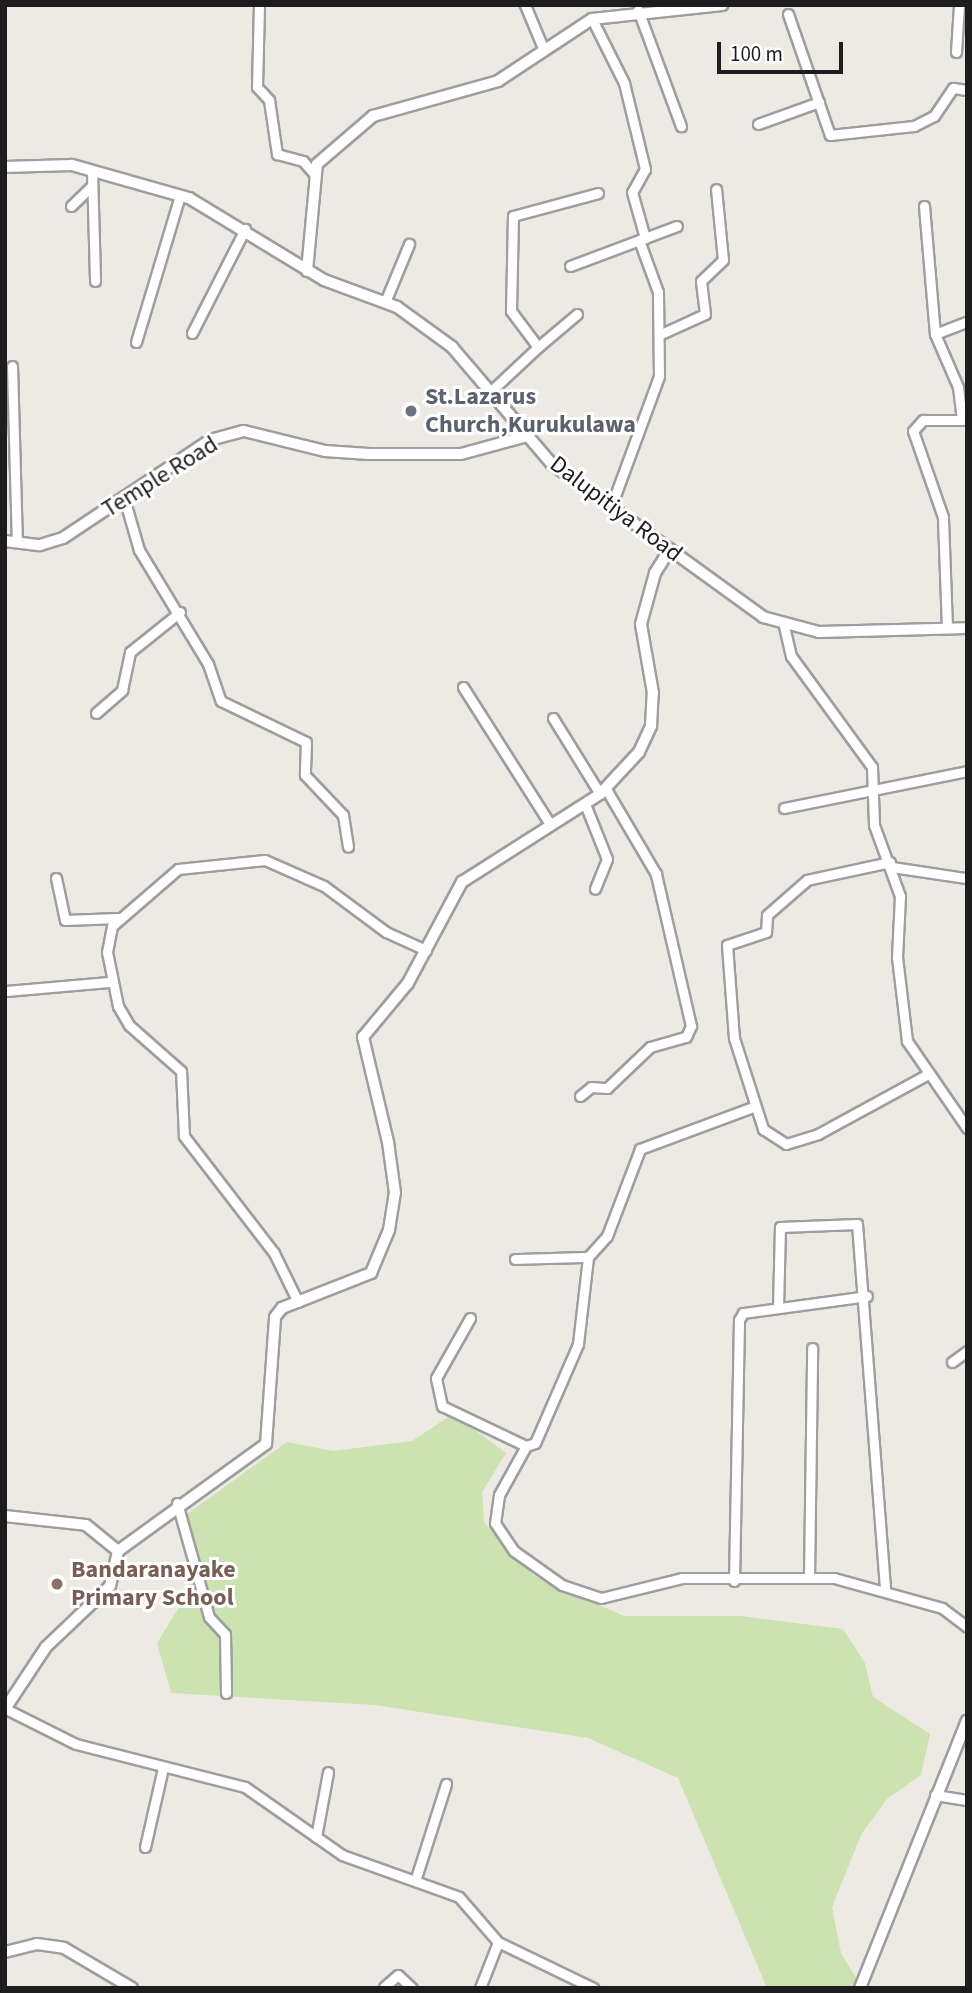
<!DOCTYPE html>
<html>
<head>
<meta charset="utf-8">
<style>
  body { margin:0 }
  #map { position:relative; width:972px; height:1993px; overflow:hidden; background:#edeae4; font-family:"Source Sans 3",sans-serif }
  div>[style] { position:absolute }
  [style*='--x'] { left:calc(var(--x)*1px); top:calc(var(--y)*1px); width:calc(var(--w)*1px); rotate:calc(var(--a)*1deg) }
  .grass>* { inset:0; background:#cce2b0 }
  .roads { filter:drop-shadow(2px 0 #9e9e9e) drop-shadow(-2px 0 #9e9e9e) drop-shadow(0 2px #9e9e9e) drop-shadow(0 -2px #9e9e9e) }
  .minor>* { height:9px; margin:-4.5px; padding:0 4.5px; transform-origin:4.5px; border-radius:4.5px; background:#fff }
  .tertiary>* { height:10px; margin:-5px; padding:0 5px; transform-origin:5px; border-radius:5px; background:#fff }
  .dots>* { width:19px; height:19px; translate:-50% -50%; box-sizing:border-box; border:4px solid #fff; border-radius:50% }
  span { translate:-50% -50%; white-space:nowrap; text-align:center; line-height:1.15; -webkit-text-stroke:6px #fff; paint-order:stroke }
  .worship-label { font-size:24px; color:#5b616d; font-weight:700 }
  .left { translate:0 -50%; text-align:left }
  .street-label { font-size:24px; color:#1d1d1d }
  .education-label { font-size:24px; color:#785e54; font-weight:700 }
  .frame { position:absolute; inset:0; border:7px solid #1d1d1d; pointer-events:none }
  .scale { position:absolute; left:717px; top:42px; width:126px; height:32px; box-sizing:border-box; border:4px solid #1d1d1d; border-top:0; padding-left:9px; font-size:21px; line-height:24px; white-space:nowrap; color:#1d1d1d; -webkit-text-stroke:5px #fff; paint-order:stroke }
</style>
</head>
<body>
<div id="map">
  <div class="grass">
    <div style="clip-path:polygon(453px 1414px,506px 1453px,482px 1492px,484px 1522px,534px 1576px,624px 1616px,741px 1616px,843px 1629px,865px 1663px,873px 1697px,930px 1734px,921px 1775px,887px 1799px,862px 1833px,832px 1907px,841px 1953px,862px 1988px,767px 1988px,678px 1778px,588px 1738px,375px 1705px,171px 1693px,157px 1643px,189px 1591px,187px 1514px,287px 1442px,333px 1451px,412px 1441px)"></div>
  </div>
  <div class="roads">
    <div class="minor">
      <div style="--x:259;--y:5;--w:82;--a:91.4"></div>
      <div style="--x:257;--y:87;--w:18;--a:47"></div>
      <div style="--x:269;--y:100;--w:55;--a:81.6"></div>
      <div style="--x:277;--y:154;--w:27;--a:15"></div>
      <div style="--x:303;--y:161;--w:18;--a:49"></div>
      <div style="--x:525;--y:5;--w:47;--a:67.3"></div>
      <div style="--x:638;--y:10;--w:124;--a:69.7"></div>
      <div style="--x:788;--y:14;--w:128;--a:70.9"></div>
      <div style="--x:830;--y:135;--w:84;--a:-6.1"></div>
      <div style="--x:914;--y:126;--w:22;--a:-27"></div>
      <div style="--x:934;--y:116;--w:34;--a:-56"></div>
      <div style="--x:953;--y:88;--w:14;--a:8"></div>
      <div style="--x:592;--y:19;--w:72;--a:63.4"></div>
      <div style="--x:624;--y:83;--w:89;--a:76.3"></div>
      <div style="--x:645;--y:169;--w:26;--a:119"></div>
      <div style="--x:632;--y:192;--w:48;--a:74.2"></div>
      <div style="--x:956;--y:52;--w:47;--a:-86.3"></div>
      <div style="--x:758;--y:124;--w:65;--a:-19.8"></div>
      <div style="--x:92;--y:171;--w:110;--a:88.4"></div>
      <div style="--x:71;--y:206;--w:28;--a:-44"></div>
      <div style="--x:924;--y:206;--w:128;--a:85.1"></div>
      <div style="--x:935;--y:334;--w:58;--a:66.5"></div>
      <div style="--x:958;--y:387;--w:31;--a:83"></div>
      <div style="--x:570;--y:266;--w:114;--a:-20.5"></div>
      <div style="--x:385;--y:302;--w:63;--a:-67.5"></div>
      <div style="--x:192;--y:333;--w:117;--a:-63"></div>
      <div style="--x:661;--y:334;--w:48;--a:-24.4"></div>
      <div style="--x:705;--y:314;--w:33;--a:-97"></div>
      <div style="--x:701;--y:281;--w:30;--a:-44"></div>
      <div style="--x:723;--y:260;--w:71;--a:-95.6"></div>
      <div style="--x:935;--y:334;--w:34;--a:-21"></div>
      <div style="--x:136;--y:342;--w:153;--a:-73.3"></div>
      <div style="--x:538;--y:347;--w:51;--a:-40.2"></div>
      <div style="--x:12;--y:366;--w:175;--a:88.4"></div>
      <div style="--x:491;--y:391;--w:64;--a:-43.1"></div>
      <div style="--x:538;--y:347;--w:45;--a:-126.9"></div>
      <div style="--x:511;--y:311;--w:95;--a:-88.8"></div>
      <div style="--x:513;--y:216;--w:88;--a:-15.1"></div>
      <div style="--x:124;--y:498;--w:54;--a:73.9"></div>
      <div style="--x:139;--y:550;--w:133;--a:58.8"></div>
      <div style="--x:208;--y:664;--w:39;--a:71"></div>
      <div style="--x:221;--y:701;--w:94;--a:25.8"></div>
      <div style="--x:306;--y:742;--w:33;--a:92"></div>
      <div style="--x:305;--y:775;--w:55;--a:46.5"></div>
      <div style="--x:343;--y:815;--w:32;--a:81"></div>
      <div style="--x:612;--y:504;--w:136;--a:-69.8"></div>
      <div style="--x:659;--y:376;--w:84;--a:-90.7"></div>
      <div style="--x:658;--y:292;--w:55;--a:-110.1"></div>
      <div style="--x:784;--y:626;--w:31;--a:77"></div>
      <div style="--x:791;--y:656;--w:137;--a:53.9"></div>
      <div style="--x:872;--y:767;--w:58;--a:88"></div>
      <div style="--x:874;--y:825;--w:76;--a:69.9"></div>
      <div style="--x:900;--y:896;--w:61;--a:92.8"></div>
      <div style="--x:897;--y:957;--w:85;--a:83.2"></div>
      <div style="--x:907;--y:1041;--w:106;--a:55.4"></div>
      <div style="--x:947;--y:628;--w:111;--a:-92.1"></div>
      <div style="--x:943;--y:517;--w:91;--a:-109.2"></div>
      <div style="--x:913;--y:431;--w:15;--a:-48"></div>
      <div style="--x:923;--y:420;--w:44;--a:0"></div>
      <div style="--x:463;--y:687;--w:162;--a:57.6"></div>
      <div style="--x:96;--y:713;--w:35;--a:-41"></div>
      <div style="--x:122;--y:690;--w:39;--a:-78"></div>
      <div style="--x:130;--y:652;--w:64;--a:-38.7"></div>
      <div style="--x:553;--y:718;--w:89;--a:58.3"></div>
      <div style="--x:585;--y:804;--w:59;--a:68.2"></div>
      <div style="--x:607;--y:859;--w:32;--a:112"></div>
      <div style="--x:784;--y:808;--w:187;--a:-11.4"></div>
      <div style="--x:890;--y:862;--w:85;--a:167.8"></div>
      <div style="--x:807;--y:880;--w:53;--a:138.8"></div>
      <div style="--x:767;--y:915;--w:17;--a:93"></div>
      <div style="--x:766;--y:932;--w:41;--a:161.6"></div>
      <div style="--x:727;--y:945;--w:93;--a:85.7"></div>
      <div style="--x:734;--y:1038;--w:96;--a:72.3"></div>
      <div style="--x:763;--y:1129;--w:27;--a:33"></div>
      <div style="--x:786;--y:1144;--w:34;--a:-17"></div>
      <div style="--x:818;--y:1134;--w:123;--a:-28.6"></div>
      <div style="--x:892;--y:867;--w:75;--a:8.5"></div>
      <div style="--x:56;--y:878;--w:43;--a:77.9"></div>
      <div style="--x:65;--y:920;--w:53;--a:-2.2"></div>
      <div style="--x:6;--y:991;--w:103;--a:-5"></div>
      <div style="--x:580;--y:1096;--w:14;--a:-39"></div>
      <div style="--x:591;--y:1087;--w:16;--a:4"></div>
      <div style="--x:607;--y:1088;--w:59;--a:-43.6"></div>
      <div style="--x:650;--y:1047;--w:37;--a:-16"></div>
      <div style="--x:686;--y:1037;--w:12;--a:-66"></div>
      <div style="--x:691;--y:1026;--w:156;--a:-103"></div>
      <div style="--x:656;--y:874;--w:99;--a:-120.5"></div>
      <div style="--x:515;--y:1259;--w:73;--a:-1.6"></div>
      <div style="--x:298;--y:1302;--w:55;--a:-116.1"></div>
      <div style="--x:274;--y:1253;--w:148;--a:-127.6"></div>
      <div style="--x:184;--y:1136;--w:65;--a:-92.6"></div>
      <div style="--x:181;--y:1071;--w:69;--a:-138.5"></div>
      <div style="--x:129;--y:1025;--w:22;--a:-120"></div>
      <div style="--x:118;--y:1006;--w:55;--a:-101.5"></div>
      <div style="--x:107;--y:952;--w:26;--a:-79"></div>
      <div style="--x:112;--y:926;--w:87;--a:-40.8"></div>
      <div style="--x:178;--y:869;--w:87;--a:-5.9"></div>
      <div style="--x:265;--y:860;--w:64;--a:23.8"></div>
      <div style="--x:324;--y:886;--w:77;--a:36.6"></div>
      <div style="--x:386;--y:932;--w:44;--a:24.2"></div>
      <div style="--x:778;--y:1308;--w:81;--a:-88.6"></div>
      <div style="--x:780;--y:1227;--w:77;--a:-2.2"></div>
      <div style="--x:857;--y:1224;--w:368;--a:85.6"></div>
      <div style="--x:470;--y:1318;--w:69;--a:119.5"></div>
      <div style="--x:436;--y:1378;--w:29;--a:78"></div>
      <div style="--x:442;--y:1406;--w:93;--a:25.5"></div>
      <div style="--x:526;--y:1446;--w:9;--a:-18"></div>
      <div style="--x:535;--y:1443;--w:108;--a:-66.5"></div>
      <div style="--x:578;--y:1344;--w:88;--a:-83.4"></div>
      <div style="--x:588;--y:1257;--w:28;--a:-48"></div>
      <div style="--x:607;--y:1236;--w:93;--a:-69.2"></div>
      <div style="--x:640;--y:1149;--w:121;--a:-20.4"></div>
      <div style="--x:952;--y:1362;--w:19;--a:-36"></div>
      <div style="--x:526;--y:1446;--w:56;--a:118.9"></div>
      <div style="--x:499;--y:1495;--w:28;--a:98"></div>
      <div style="--x:495;--y:1523;--w:34;--a:56"></div>
      <div style="--x:514;--y:1551;--w:59;--a:35.3"></div>
      <div style="--x:562;--y:1585;--w:41;--a:18.4"></div>
      <div style="--x:601;--y:1598;--w:83;--a:-13.9"></div>
      <div style="--x:682;--y:1578;--w:152;--a:0"></div>
      <div style="--x:834;--y:1578;--w:112;--a:15.5"></div>
      <div style="--x:942;--y:1608;--w:31;--a:37"></div>
      <div style="--x:177;--y:1503;--w:118;--a:74.3"></div>
      <div style="--x:209;--y:1617;--w:23;--a:47"></div>
      <div style="--x:225;--y:1634;--w:59;--a:89"></div>
      <div style="--x:809;--y:1577;--w:229;--a:-89.2"></div>
      <div style="--x:734;--y:1581;--w:261;--a:-88.9"></div>
      <div style="--x:739;--y:1320;--w:8;--a:-60"></div>
      <div style="--x:743;--y:1313;--w:125;--a:-7.8"></div>
      <div style="--x:6;--y:1709;--w:78;--a:26.6"></div>
      <div style="--x:76;--y:1744;--w:174;--a:14.3"></div>
      <div style="--x:245;--y:1787;--w:118;--a:35"></div>
      <div style="--x:342;--y:1855;--w:124;--a:19.7"></div>
      <div style="--x:459;--y:1897;--w:60;--a:49.1"></div>
      <div style="--x:498;--y:1942;--w:106;--a:25.8"></div>
      <div style="--x:935;--y:1795;--w:32;--a:9"></div>
      <div style="--x:316;--y:1837;--w:66;--a:-79.5"></div>
      <div style="--x:145;--y:1847;--w:81;--a:-77.2"></div>
      <div style="--x:416;--y:1878;--w:99;--a:-72.3"></div>
      <div style="--x:384;--y:1987;--w:18;--a:-41"></div>
      <div style="--x:398;--y:1975;--w:19;--a:43"></div>
      <div style="--x:480;--y:1988;--w:49;--a:-68.6"></div>
    </div>
    <div class="tertiary">
      <div style="--x:5;--y:167;--w:67;--a:-1.7"></div>
      <div style="--x:72;--y:165;--w:122;--a:15.8"></div>
      <div style="--x:189;--y:198;--w:158;--a:31.3"></div>
      <div style="--x:324;--y:280;--w:78;--a:20.3"></div>
      <div style="--x:397;--y:307;--w:68;--a:36"></div>
      <div style="--x:452;--y:347;--w:154;--a:49.5"></div>
      <div style="--x:552;--y:464;--w:261;--a:35.9"></div>
      <div style="--x:763;--y:617;--w:58;--a:15"></div>
      <div style="--x:819;--y:632;--w:148;--a:-1.5"></div>
      <div style="--x:307;--y:271;--w:107;--a:-84.7"></div>
      <div style="--x:317;--y:164;--w:74;--a:-40.6"></div>
      <div style="--x:373;--y:116;--w:130;--a:-15.6"></div>
      <div style="--x:498;--y:81;--w:113;--a:-33.4"></div>
      <div style="--x:592;--y:19;--w:131;--a:-6.1"></div>
      <div style="--x:5;--y:541;--w:35;--a:7"></div>
      <div style="--x:40;--y:545;--w:24;--a:-17"></div>
      <div style="--x:63;--y:538;--w:177;--a:-33.7"></div>
      <div style="--x:210;--y:440;--w:35;--a:-15"></div>
      <div style="--x:244;--y:431;--w:83;--a:13.9"></div>
      <div style="--x:325;--y:451;--w:44;--a:3.9"></div>
      <div style="--x:369;--y:454;--w:92;--a:0"></div>
      <div style="--x:461;--y:454;--w:68;--a:-15.3"></div>
      <div style="--x:5;--y:1516;--w:81;--a:6.3"></div>
      <div style="--x:86;--y:1525;--w:41;--a:39.1"></div>
      <div style="--x:118;--y:1551;--w:183;--a:-35.9"></div>
      <div style="--x:266;--y:1444;--w:127;--a:-85.9"></div>
      <div style="--x:275;--y:1317;--w:11;--a:-52"></div>
      <div style="--x:282;--y:1308;--w:96;--a:-21.5"></div>
      <div style="--x:371;--y:1273;--w:47;--a:-67.3"></div>
      <div style="--x:389;--y:1230;--w:37;--a:-81"></div>
      <div style="--x:395;--y:1193;--w:51;--a:-97.8"></div>
      <div style="--x:388;--y:1142;--w:108;--a:-103.4"></div>
      <div style="--x:363;--y:1037;--w:70;--a:-50.2"></div>
      <div style="--x:408;--y:983;--w:115;--a:-61.9"></div>
      <div style="--x:462;--y:882;--w:164;--a:-32.5"></div>
      <div style="--x:600;--y:794;--w:57;--a:-47.1"></div>
      <div style="--x:639;--y:752;--w:29;--a:-65"></div>
      <div style="--x:651;--y:726;--w:33;--a:-87"></div>
      <div style="--x:653;--y:693;--w:70;--a:-99.9"></div>
      <div style="--x:641;--y:624;--w:53;--a:-74.6"></div>
      <div style="--x:655;--y:573;--w:28;--a:-58"></div>
      <div style="--x:5;--y:1709;--w:74;--a:-56.5"></div>
      <div style="--x:46;--y:1647;--w:88;--a:-43.6"></div>
      <div style="--x:110;--y:1586;--w:36;--a:-77"></div>
      <div style="--x:5;--y:1952;--w:33;--a:-14"></div>
      <div style="--x:37;--y:1944;--w:27;--a:8"></div>
      <div style="--x:64;--y:1948;--w:79;--a:30.5"></div>
      <div style="--x:860;--y:1988;--w:288;--a:-68.2"></div>
    </div>
  </div>
  <div class="dots">
    <div style="left:411px;top:411px;background:#6b7280"></div>
    <div style="left:57px;top:1584px;background:#8d6e63"></div>
  </div>
  <div class="worship-label">
    <span class="left" style="left:425px;top:411px">St.Lazarus<br>Church,Kurukulawa</span>
  </div>
  <div class="street-label">
    <span style="left:160px;top:477px;rotate:-32deg">Temple Road</span>
    <span style="left:616px;top:509px;rotate:37deg">Dalupitiya Road</span>
  </div>
  <div class="education-label">
    <span class="left" style="left:71px;top:1584px">Bandaranayake<br>Primary School</span>
  </div>
  <div class="frame"></div>
  <div class="scale">100 m</div>
</div>
</body>
</html>
